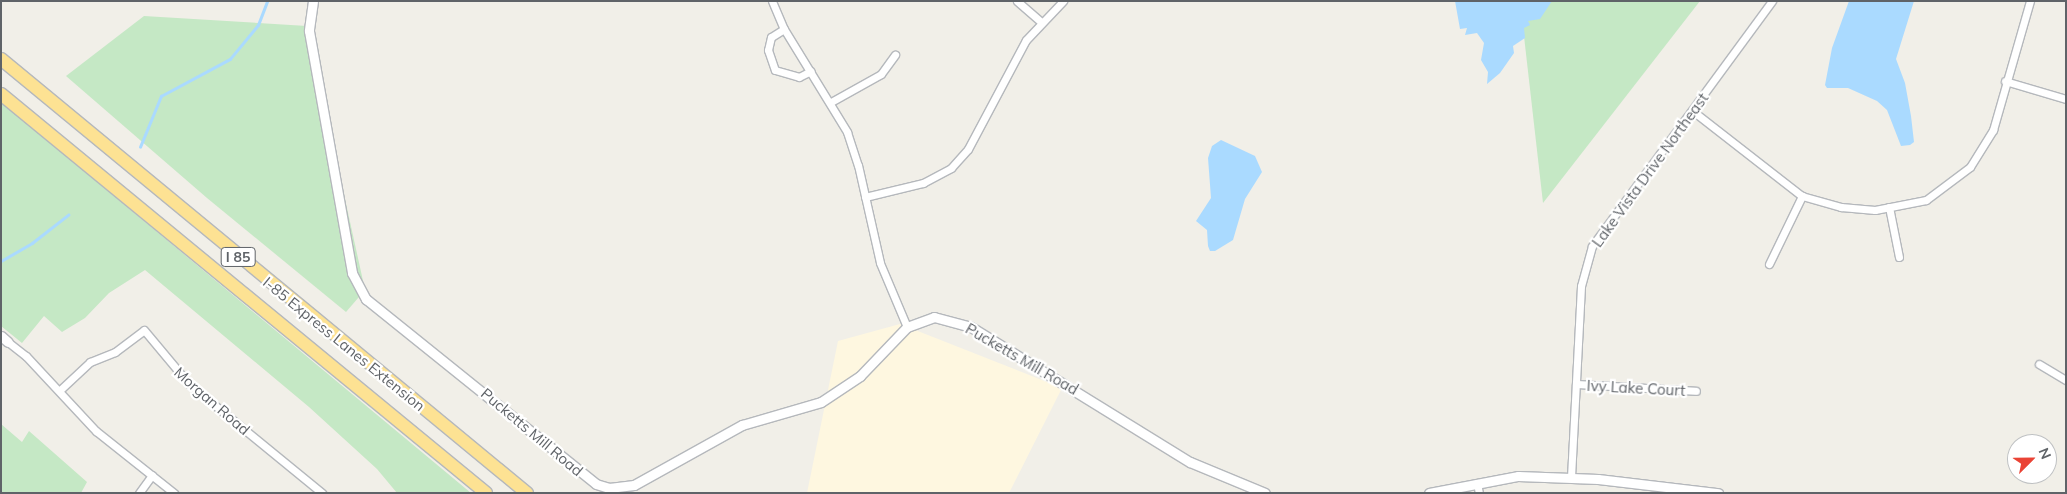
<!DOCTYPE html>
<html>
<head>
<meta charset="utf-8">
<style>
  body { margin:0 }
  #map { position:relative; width:2067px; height:494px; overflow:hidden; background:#f1efe8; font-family:Mulish,sans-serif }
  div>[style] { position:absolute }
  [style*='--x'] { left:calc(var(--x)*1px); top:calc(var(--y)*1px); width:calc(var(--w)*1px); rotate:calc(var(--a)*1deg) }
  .commercial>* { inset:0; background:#fef7e0 }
  .green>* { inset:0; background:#c5e8c5 }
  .water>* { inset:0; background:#aadaff }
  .stream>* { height:2.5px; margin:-1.25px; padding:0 1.25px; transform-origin:1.25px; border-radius:1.25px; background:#aadaff }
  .roads { filter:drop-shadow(1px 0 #b5b8bc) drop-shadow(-1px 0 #b5b8bc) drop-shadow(0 1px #b5b8bc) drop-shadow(0 -1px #b5b8bc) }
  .minor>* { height:7px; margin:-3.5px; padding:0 3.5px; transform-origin:3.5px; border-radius:3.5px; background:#fff }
  .tertiary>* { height:9px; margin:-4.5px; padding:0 4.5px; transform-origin:4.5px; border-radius:4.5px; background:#fff }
  .motorway>* { height:12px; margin:-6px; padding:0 6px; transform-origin:6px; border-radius:6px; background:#fde293 }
  span { translate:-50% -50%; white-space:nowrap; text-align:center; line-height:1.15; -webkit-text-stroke:4.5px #fff; paint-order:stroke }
  .shield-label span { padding:1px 4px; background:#fff; border:1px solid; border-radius:4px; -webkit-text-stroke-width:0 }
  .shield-label { font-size:14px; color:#5f6368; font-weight:700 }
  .street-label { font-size:15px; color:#5f6368 }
  .frame { position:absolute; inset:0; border:2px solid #5f6368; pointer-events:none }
  .north { position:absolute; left:2007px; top:434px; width:50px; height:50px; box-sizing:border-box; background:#fff; border:1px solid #bfc1c3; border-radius:50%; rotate:67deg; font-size:14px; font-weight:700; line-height:20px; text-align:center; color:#5f6368 }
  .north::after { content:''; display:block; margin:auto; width:18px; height:22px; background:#ea4335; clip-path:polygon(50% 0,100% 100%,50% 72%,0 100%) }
</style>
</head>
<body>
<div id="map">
  <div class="commercial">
    <div style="clip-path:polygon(900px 324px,1062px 388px,1009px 493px,807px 493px,838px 341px)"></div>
  </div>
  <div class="green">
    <div style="clip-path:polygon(1520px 1px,1700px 1px,1543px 203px)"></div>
    <div style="clip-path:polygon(144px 16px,307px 26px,365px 290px,346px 312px,207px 198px,66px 76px)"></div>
    <div style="clip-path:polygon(1px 102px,471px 493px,397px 493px,377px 469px,309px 407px,145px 270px,109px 293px,85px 318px,62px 332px,44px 316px,22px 343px,1px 326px)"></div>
    <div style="clip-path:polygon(1px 424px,22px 442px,29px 431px,87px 482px,81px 493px,1px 493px)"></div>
  </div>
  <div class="water">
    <div style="clip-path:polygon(1455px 1px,1552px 1px,1540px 19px,1528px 21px,1530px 25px,1524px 28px,1525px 38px,1513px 46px,1514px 53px,1500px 73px,1487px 84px,1488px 72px,1481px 60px,1484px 43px,1477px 33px,1465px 35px,1467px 28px,1460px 29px)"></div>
    <div style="clip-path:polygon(1849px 1px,1914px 1px,1896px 59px,1905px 83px,1911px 116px,1914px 142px,1910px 145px,1901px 146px,1887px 110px,1877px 101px,1848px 88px,1827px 88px,1825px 85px,1832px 48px)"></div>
    <div style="clip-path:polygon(1221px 140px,1255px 156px,1262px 172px,1245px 199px,1233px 240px,1215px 251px,1210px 251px,1208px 246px,1207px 230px,1196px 221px,1211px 198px,1208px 158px,1212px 146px)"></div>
  </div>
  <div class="stream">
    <div style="--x:140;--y:147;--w:55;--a:-67.6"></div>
    <div style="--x:161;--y:96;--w:78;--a:-28.2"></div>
    <div style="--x:230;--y:59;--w:44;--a:-50.5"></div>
    <div style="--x:258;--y:25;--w:26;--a:-69"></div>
    <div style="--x:1;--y:261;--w:36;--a:-30"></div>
    <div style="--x:32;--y:243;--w:46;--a:-37.9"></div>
  </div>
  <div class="roads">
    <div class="minor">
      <div style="--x:772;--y:1;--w:30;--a:67"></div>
      <div style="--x:784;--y:29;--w:121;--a:58.5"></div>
      <div style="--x:847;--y:132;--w:35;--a:72"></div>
      <div style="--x:858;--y:165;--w:100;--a:77.3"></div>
      <div style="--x:880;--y:263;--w:69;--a:67.1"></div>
      <div style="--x:1017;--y:1;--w:32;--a:41"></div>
      <div style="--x:784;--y:29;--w:15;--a:148"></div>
      <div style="--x:771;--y:37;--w:13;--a:103"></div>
      <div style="--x:768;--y:50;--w:21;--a:71"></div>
      <div style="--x:775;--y:70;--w:25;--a:16"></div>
      <div style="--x:799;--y:77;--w:13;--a:-27"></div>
      <div style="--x:2005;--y:81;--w:64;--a:16.4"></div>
      <div style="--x:831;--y:102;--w:57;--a:-29.2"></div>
      <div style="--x:881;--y:74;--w:24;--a:-54"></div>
      <div style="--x:1694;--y:112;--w:137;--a:37.9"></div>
      <div style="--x:1802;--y:196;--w:41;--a:15.8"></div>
      <div style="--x:1841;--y:207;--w:34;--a:5"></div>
      <div style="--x:1875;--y:210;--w:52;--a:-11.1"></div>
      <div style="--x:1926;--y:200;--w:55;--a:-36.9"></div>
      <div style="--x:1970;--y:167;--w:44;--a:-58.1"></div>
      <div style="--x:1993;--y:130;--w:134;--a:-74"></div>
      <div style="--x:865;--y:197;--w:60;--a:-13.6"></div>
      <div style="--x:923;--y:183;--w:32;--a:-28"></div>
      <div style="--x:951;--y:168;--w:25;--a:-48"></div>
      <div style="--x:968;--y:149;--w:123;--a:-62"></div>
      <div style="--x:1026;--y:40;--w:54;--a:-46.5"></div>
      <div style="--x:1889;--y:207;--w:51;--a:78.7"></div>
      <div style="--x:1769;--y:264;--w:76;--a:-64.1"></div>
      <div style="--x:8;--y:342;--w:23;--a:38"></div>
      <div style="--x:26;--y:356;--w:103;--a:47"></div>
      <div style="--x:96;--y:431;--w:100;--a:38.5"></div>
      <div style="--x:2039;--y:364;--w:31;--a:31"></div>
      <div style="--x:1576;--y:384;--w:120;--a:3.3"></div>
      <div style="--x:60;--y:390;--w:41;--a:-43"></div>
      <div style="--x:90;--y:362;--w:27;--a:-22"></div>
      <div style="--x:115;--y:352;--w:36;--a:-37"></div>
      <div style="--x:144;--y:330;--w:72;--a:50.1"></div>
      <div style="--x:190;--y:385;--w:171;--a:39.3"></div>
      <div style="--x:1571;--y:477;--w:191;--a:-87"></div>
      <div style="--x:1581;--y:286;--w:41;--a:-74.6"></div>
      <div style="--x:1592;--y:246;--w:304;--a:-53.7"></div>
      <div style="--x:1477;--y:483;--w:10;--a:79"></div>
      <div style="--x:139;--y:493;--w:22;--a:-54"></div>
    </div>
    <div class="tertiary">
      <div style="--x:313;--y:1;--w:30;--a:98"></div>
      <div style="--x:309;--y:31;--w:246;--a:79.9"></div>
      <div style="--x:352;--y:273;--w:30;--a:62"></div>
      <div style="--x:366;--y:299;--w:295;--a:38.8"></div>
      <div style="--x:596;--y:484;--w:14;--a:17"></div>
      <div style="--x:609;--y:488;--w:25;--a:-7"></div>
      <div style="--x:634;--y:485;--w:124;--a:-29.1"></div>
      <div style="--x:742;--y:425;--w:82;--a:-16.2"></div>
      <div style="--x:821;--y:402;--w:47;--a:-33.7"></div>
      <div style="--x:860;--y:376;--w:68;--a:-46.2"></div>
      <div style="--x:907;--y:327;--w:29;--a:-20"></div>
      <div style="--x:934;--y:317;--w:38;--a:15"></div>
      <div style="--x:971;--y:327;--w:257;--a:31.7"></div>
      <div style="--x:1190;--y:462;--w:81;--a:22.5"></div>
      <div style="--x:1;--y:336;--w:9;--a:41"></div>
      <div style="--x:1429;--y:493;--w:91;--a:-10.8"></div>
      <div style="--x:1518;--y:476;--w:80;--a:2.1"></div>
      <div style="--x:1598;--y:479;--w:121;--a:6.7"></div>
    </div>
    <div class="motorway">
      <div style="--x:1;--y:59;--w:682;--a:39.53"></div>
      <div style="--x:1;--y:94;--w:628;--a:39.44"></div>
    </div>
  </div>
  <div class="shield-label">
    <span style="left:238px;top:257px">I 85</span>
  </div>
  <div class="street-label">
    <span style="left:1650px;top:170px;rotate:-54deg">Lake Vista Drive Northeast</span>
    <span style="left:344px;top:344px;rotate:39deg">I-85 Express Lanes Extension</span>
    <span style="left:1022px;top:359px;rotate:30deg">Pucketts Mill Road</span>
    <span style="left:1636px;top:388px;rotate:3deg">Ivy Lake Court</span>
    <span style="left:212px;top:401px;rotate:41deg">Morgan Road</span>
    <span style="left:532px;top:432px;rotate:40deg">Pucketts Mill Road</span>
  </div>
  <div class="frame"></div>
  <div class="north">N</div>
</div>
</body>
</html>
